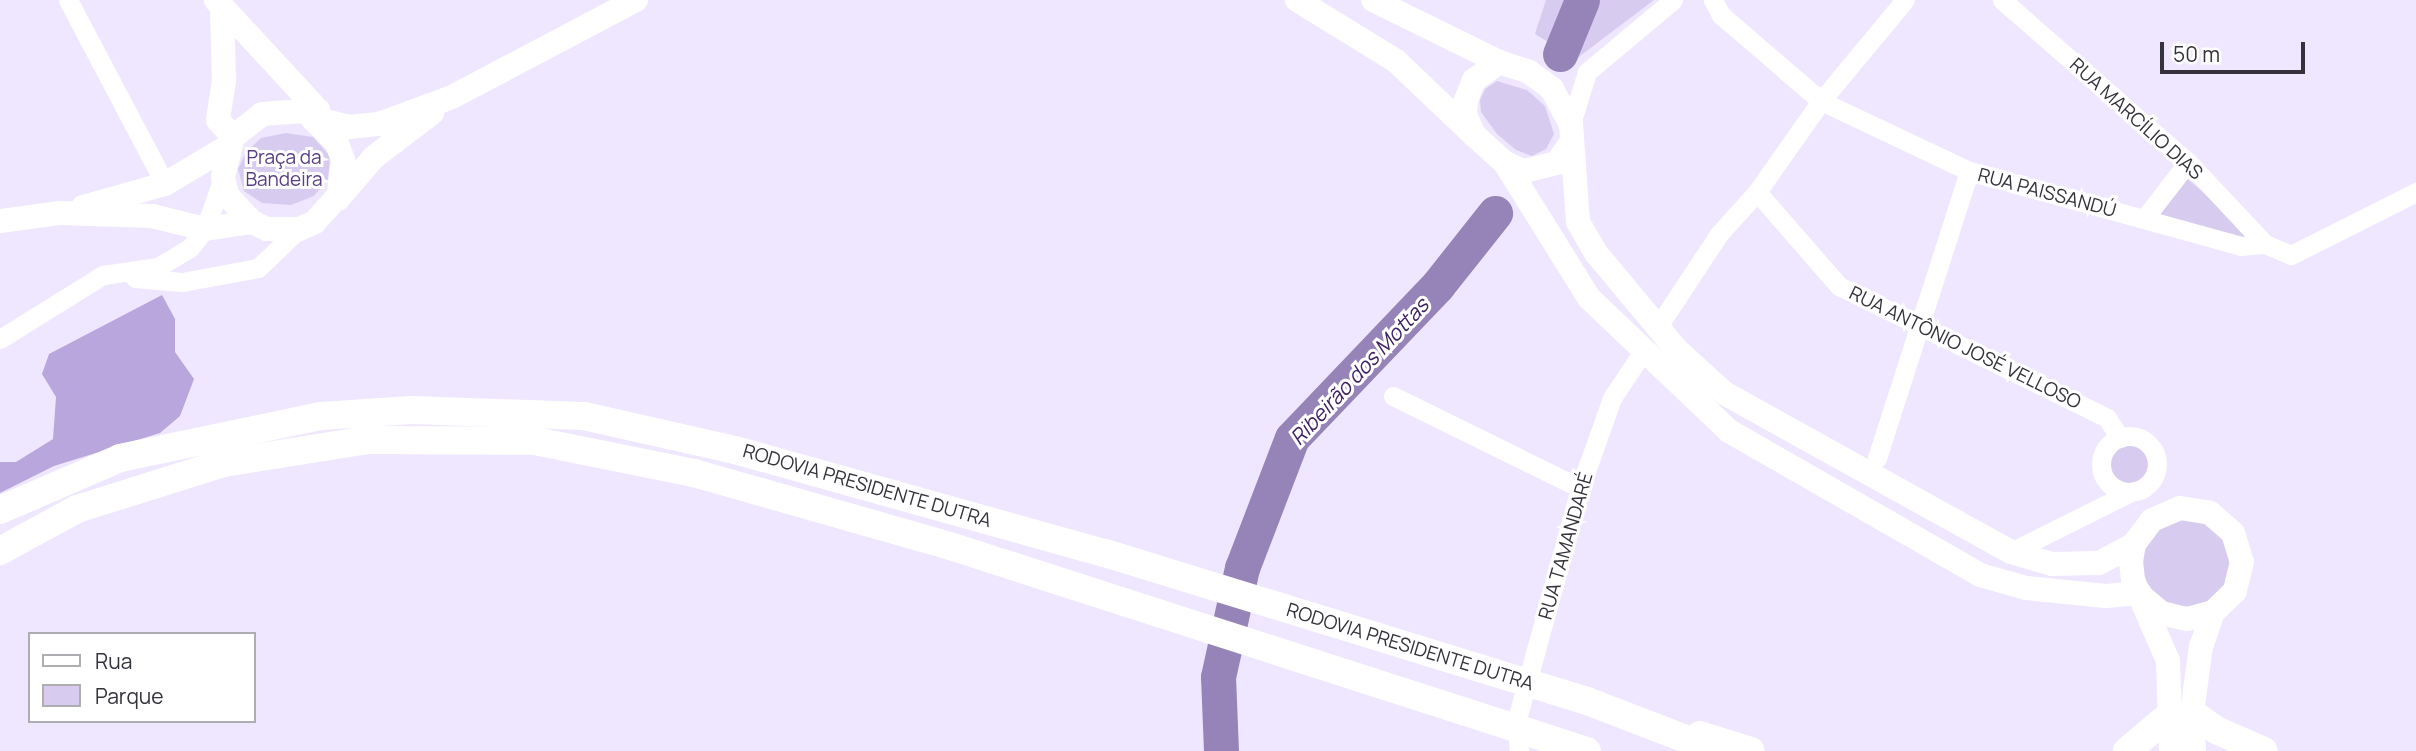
<!DOCTYPE html>
<html>
<head>
<meta charset="utf-8">
<style>
  body { margin:0 }
  #map { position:relative; width:2416px; height:751px; overflow:hidden; background:#efe7ff; font-family:Manrope,sans-serif }
  div>[style] { position:absolute }
  [style*='--x'] { left:calc(var(--x)*1px); top:calc(var(--y)*1px); width:calc(var(--w)*1px); rotate:calc(var(--a)*1deg) }
  .green>* { inset:0; background:#d7ccf0 }
  .round { border-radius:50% }
  .forest>* { inset:0; background:#b8a6dd }
  .river>* { height:35px; margin:-17.5px; padding:0 17.5px; transform-origin:17.5px; border-radius:17.5px; background:#9684b9 }
  .minor>* { height:19px; margin:-9.5px; padding:0 9.5px; transform-origin:9.5px; border-radius:9.5px; background:#fff }
  .minor>.ring { margin:-9.5px; padding:0; box-sizing:content-box; background:none; border:19px solid #fff; border-radius:50% }
  .major>* { height:24px; margin:-12px; padding:0 12px; transform-origin:12px; border-radius:12px; background:#fff }
  .highway>* { height:28px; margin:-14px; padding:0 14px; transform-origin:14px; border-radius:14px; background:#fff }
  span { translate:-50% -50%; white-space:nowrap; text-align:center; line-height:1.15; -webkit-text-stroke:6px #fff; paint-order:stroke }
  .street-label { font-size:19px; color:#35323b }
  .park-label { font-size:19px; color:#583e81 }
  .water-label { font-size:21px; color:#3d2162; font-style:italic }
  .legend { position:absolute; left:28px; top:632px; width:228px; height:91px; box-sizing:border-box; background:#fff; border:2px solid #aeadb1; margin:0; padding:9px 12px; list-style:none; font-size:21px; color:#35323b }
  .legend li { display:flex; align-items:center; gap:14px; height:35px }
  .legend b { width:35px; border:2px solid #aeadb1 }
  .scale { position:absolute; left:2160px; top:42px; width:145px; height:32px; box-sizing:border-box; border:4px solid #35323b; border-top:0; padding-left:9px; font-size:21px; line-height:24px; white-space:nowrap; color:#35323b; -webkit-text-stroke:5px #fff; paint-order:stroke }
</style>
</head>
<body>
<div id="map">
  <div class="green">
    <div style="clip-path:polygon(1546px 0,1654px 0,1576px 59px,1535px 34px)"></div>
    <div style="clip-path:polygon(1497px 81px,1527px 90px,1545px 106px,1554px 134px,1546px 149px,1532px 156px,1516px 150px,1497px 134px,1481px 112px,1480px 100px,1485px 89px)"></div>
    <div style="clip-path:polygon(286px 133px,313px 137px,330px 156px,328px 179px,314px 196px,291px 205px,262px 203px,244px 191px,238px 169px,246px 152px,261px 138px)"></div>
    <div style="clip-path:polygon(2182px 174px,2252px 235px,2229px 240px,2152px 215px)"></div>
    <div class="round" style="left:2108px;top:443px;width:40px;height:40px"></div>
    <div class="round" style="left:2141px;top:518px;width:90px;height:90px"></div>
  </div>
  <div class="forest">
    <div style="clip-path:polygon(162px 295px,175px 319px,175px 352px,194px 379px,180px 416px,160px 433px,54px 466px,0 493px,0 462px,16px 462px,53px 439px,56px 397px,42px 374px,49px 354px)"></div>
  </div>
  <div class="river">
    <div style="--x:1560;--y:54;--w:58;--a:-67.8"></div>
    <div style="--x:1221;--y:751;--w:74;--a:-92.3"></div>
    <div style="--x:1218;--y:677;--w:112;--a:-77.6"></div>
    <div style="--x:1242;--y:568;--w:139;--a:-69"></div>
    <div style="--x:1292;--y:438;--w:211;--a:-46.3"></div>
    <div style="--x:1438;--y:285;--w:92;--a:-51.6"></div>
  </div>
  <div class="minor">
    <div style="--x:68;--y:0;--w:208;--a:62.2"></div>
    <div style="--x:1713;--y:0;--w:17;--a:62"></div>
    <div style="--x:1721;--y:15;--w:132;--a:40.7"></div>
    <div style="--x:1821;--y:101;--w:164;--a:25.3"></div>
    <div style="--x:1969;--y:171;--w:282;--a:15.4"></div>
    <div style="--x:2241;--y:246;--w:24;--a:-5"></div>
    <div style="--x:2265;--y:244;--w:28;--a:23"></div>
    <div style="--x:2291;--y:255;--w:140;--a:-26.7"></div>
    <div style="--x:2002;--y:0;--w:247;--a:41.1"></div>
    <div style="--x:2188;--y:162;--w:112;--a:46.8"></div>
    <div style="--x:1571;--y:124;--w:54;--a:-72.9"></div>
    <div style="--x:1587;--y:72;--w:112;--a:-39.9"></div>
    <div style="--x:1757;--y:192;--w:125;--a:48.9"></div>
    <div style="--x:1839;--y:286;--w:299;--a:26.2"></div>
    <div style="--x:2107;--y:418;--w:24;--a:57"></div>
    <div style="--x:2144;--y:219;--w:72;--a:-52.3"></div>
    <div style="--x:135;--y:278;--w:47;--a:4.9"></div>
    <div style="--x:182;--y:282;--w:77;--a:-10.4"></div>
    <div style="--x:258;--y:268;--w:57;--a:-43.6"></div>
    <div style="--x:1657;--y:328;--w:113;--a:-56.6"></div>
    <div style="--x:1719;--y:234;--w:57;--a:-47.9"></div>
    <div style="--x:1757;--y:192;--w:111;--a:-54.9"></div>
    <div style="--x:1821;--y:101;--w:131;--a:-50.3"></div>
    <div style="--x:0;--y:339;--w:121;--a:-31.9"></div>
    <div style="--x:103;--y:275;--w:56;--a:-8.3"></div>
    <div style="--x:158;--y:267;--w:37;--a:-31"></div>
    <div style="--x:190;--y:248;--w:24;--a:-52"></div>
    <div style="--x:205;--y:229;--w:55;--a:-70.9"></div>
    <div style="--x:1393;--y:396;--w:208;--a:26.2"></div>
    <div class="ring" style="left:2101px;top:436px;width:37px;height:37px"></div>
    <div style="--x:1877;--y:458;--w:301;--a:-72.2"></div>
    <div style="--x:2011;--y:552;--w:132;--a:-26.6"></div>
    <div style="--x:1519;--y:751;--w:32;--a:-94"></div>
    <div style="--x:1517;--y:719;--w:239;--a:-74.7"></div>
    <div style="--x:1580;--y:488;--w:96;--a:-70.4"></div>
    <div style="--x:1612;--y:398;--w:58;--a:-56.3"></div>
  </div>
  <div class="major">
    <div style="--x:216;--y:0;--w:150;--a:47.2"></div>
    <div style="--x:1297;--y:0;--w:116;--a:31.6"></div>
    <div style="--x:1396;--y:61;--w:108;--a:43.5"></div>
    <div style="--x:1373;--y:0;--w:140;--a:26.2"></div>
    <div style="--x:1499;--y:62;--w:32;--a:18"></div>
    <div style="--x:1529;--y:72;--w:29;--a:36"></div>
    <div style="--x:1552;--y:89;--w:40;--a:62"></div>
    <div style="--x:1571;--y:124;--w:98;--a:85.9"></div>
    <div style="--x:1578;--y:222;--w:36;--a:60"></div>
    <div style="--x:1596;--y:253;--w:125;--a:50.2"></div>
    <div style="--x:1676;--y:349;--w:65;--a:42.5"></div>
    <div style="--x:1724;--y:393;--w:328;--a:29"></div>
    <div style="--x:2011;--y:552;--w:43;--a:16.3"></div>
    <div style="--x:2052;--y:564;--w:47;--a:-1.2"></div>
    <div style="--x:2099;--y:563;--w:40;--a:-28"></div>
    <div style="--x:222;--y:11;--w:70;--a:88.4"></div>
    <div style="--x:224;--y:81;--w:39;--a:99"></div>
    <div style="--x:218;--y:120;--w:23;--a:49"></div>
    <div style="--x:1499;--y:62;--w:31;--a:144"></div>
    <div style="--x:1474;--y:80;--w:22;--a:112"></div>
    <div style="--x:1466;--y:100;--w:14;--a:94"></div>
    <div style="--x:1465;--y:114;--w:23;--a:67"></div>
    <div style="--x:1474;--y:135;--w:42;--a:42.1"></div>
    <div style="--x:1505;--y:163;--w:21;--a:23"></div>
    <div style="--x:1524;--y:171;--w:34;--a:-14"></div>
    <div style="--x:1557;--y:163;--w:27;--a:-56"></div>
    <div style="--x:318;--y:110;--w:10;--a:127"></div>
    <div style="--x:312;--y:118;--w:35;--a:45"></div>
    <div style="--x:337;--y:143;--w:18;--a:71"></div>
    <div style="--x:343;--y:160;--w:35;--a:97"></div>
    <div style="--x:339;--y:195;--w:36;--a:132"></div>
    <div style="--x:315;--y:222;--w:17;--a:156"></div>
    <div style="--x:299;--y:229;--w:32;--a:180"></div>
    <div style="--x:267;--y:229;--w:17;--a:-155"></div>
    <div style="--x:252;--y:222;--w:37;--a:-133"></div>
    <div style="--x:227;--y:195;--w:18;--a:-103"></div>
    <div style="--x:223;--y:177;--w:41;--a:-76"></div>
    <div style="--x:233;--y:137;--w:37;--a:-38"></div>
    <div style="--x:262;--y:114;--w:56;--a:-4.1"></div>
    <div style="--x:313;--y:118;--w:37;--a:14"></div>
    <div style="--x:349;--y:127;--w:30;--a:-6"></div>
    <div style="--x:379;--y:124;--w:78;--a:-20.3"></div>
    <div style="--x:452;--y:97;--w:208;--a:-27.8"></div>
    <div style="--x:1505;--y:163;--w:159;--a:58.1"></div>
    <div style="--x:1589;--y:298;--w:193;--a:43.5"></div>
    <div style="--x:1729;--y:431;--w:289;--a:29.8"></div>
    <div style="--x:1980;--y:575;--w:48;--a:15.8"></div>
    <div style="--x:2026;--y:588;--w:80;--a:5.7"></div>
    <div style="--x:2106;--y:596;--w:34;--a:-5"></div>
    <div style="--x:338;--y:199;--w:55;--a:-49.4"></div>
    <div style="--x:374;--y:157;--w:73;--a:-37.2"></div>
    <div style="--x:83;--y:207;--w:85;--a:-15.7"></div>
    <div style="--x:165;--y:184;--w:72;--a:-30.8"></div>
    <div style="--x:0;--y:221;--w:61;--a:-7.6"></div>
    <div style="--x:60;--y:213;--w:92;--a:1.9"></div>
    <div style="--x:152;--y:216;--w:55;--a:13.8"></div>
    <div style="--x:205;--y:229;--w:48;--a:-8.5"></div>
    <div style="--x:2141;--y:596;--w:26;--a:40"></div>
    <div style="--x:2161;--y:613;--w:27;--a:13"></div>
    <div style="--x:2187;--y:619;--w:27;--a:-15"></div>
    <div style="--x:2171;--y:751;--w:90;--a:-91.9"></div>
    <div style="--x:2168;--y:661;--w:88;--a:-113.4"></div>
    <div style="--x:2133;--y:580;--w:18;--a:-96"></div>
    <div style="--x:2131;--y:562;--w:18;--a:-81"></div>
    <div style="--x:2134;--y:544;--w:30;--a:-53"></div>
    <div style="--x:2152;--y:520;--w:30;--a:-23"></div>
    <div style="--x:2180;--y:508;--w:30;--a:9"></div>
    <div style="--x:2210;--y:513;--w:30;--a:41"></div>
    <div style="--x:2233;--y:533;--w:30;--a:73"></div>
    <div style="--x:2242;--y:562;--w:30;--a:104"></div>
    <div style="--x:2235;--y:591;--w:30;--a:136"></div>
    <div style="--x:2213;--y:612;--w:36;--a:109"></div>
    <div style="--x:2201;--y:646;--w:68;--a:97.7"></div>
    <div style="--x:2192;--y:713;--w:38;--a:87"></div>
  </div>
  <div class="highway">
    <div style="--x:0;--y:510;--w:131;--a:-23.4"></div>
    <div style="--x:120;--y:458;--w:205;--a:-11.8"></div>
    <div style="--x:321;--y:416;--w:91;--a:-3.8"></div>
    <div style="--x:412;--y:410;--w:172;--a:2"></div>
    <div style="--x:584;--y:416;--w:155;--a:12.7"></div>
    <div style="--x:735;--y:450;--w:384;--a:15.6"></div>
    <div style="--x:1105;--y:553;--w:504;--a:17.07"></div>
    <div style="--x:1587;--y:701;--w:139;--a:21"></div>
    <div style="--x:0;--y:551;--w:88;--a:-28.6"></div>
    <div style="--x:77;--y:509;--w:154;--a:-17.4"></div>
    <div style="--x:224;--y:463;--w:146;--a:-9.1"></div>
    <div style="--x:368;--y:440;--w:167;--a:0.3"></div>
    <div style="--x:535;--y:441;--w:162;--a:11.4"></div>
    <div style="--x:694;--y:473;--w:266;--a:15.9"></div>
    <div style="--x:950;--y:546;--w:669;--a:17.84"></div>
    <div style="--x:2192;--y:713;--w:29;--a:35"></div>
    <div style="--x:2216;--y:730;--w:52;--a:23.6"></div>
    <div style="--x:1700;--y:735;--w:53;--a:17.4"></div>
    <div style="--x:2127;--y:751;--w:59;--a:-40.2"></div>
  </div>
  <div class="street-label">
    <span style="left:2136px;top:119px;rotate:42deg">RUA MARCÍLIO DIAS</span>
    <span style="left:2047px;top:193px;rotate:15deg">RUA PAISSANDÚ</span>
    <span style="left:1965px;top:348px;rotate:26deg">RUA ANTÔNIO JOSÉ VELLOSO</span>
    <span style="left:867px;top:486px;rotate:16deg">RODOVIA PRESIDENTE DUTRA</span>
    <span style="left:1566px;top:546px;rotate:-74deg">RUA TAMANDARÉ</span>
    <span style="left:1410px;top:647px;rotate:17deg">RODOVIA PRESIDENTE DUTRA</span>
  </div>
  <div class="park-label">
    <span style="left:284px;top:169px">Praça da<br>Bandeira</span>
  </div>
  <div class="water-label">
    <span style="left:1359px;top:371px;rotate:-47deg">Ribeirão dos Mottas</span>
  </div>
  <ul class="legend">
  <li><b style="height:9px;background:#fff"></b>Rua</li>
  <li><b style="height:19px;background:#d7ccf0"></b>Parque</li>
  </ul>
  <div class="scale">50 m</div>
</div>
</body>
</html>
